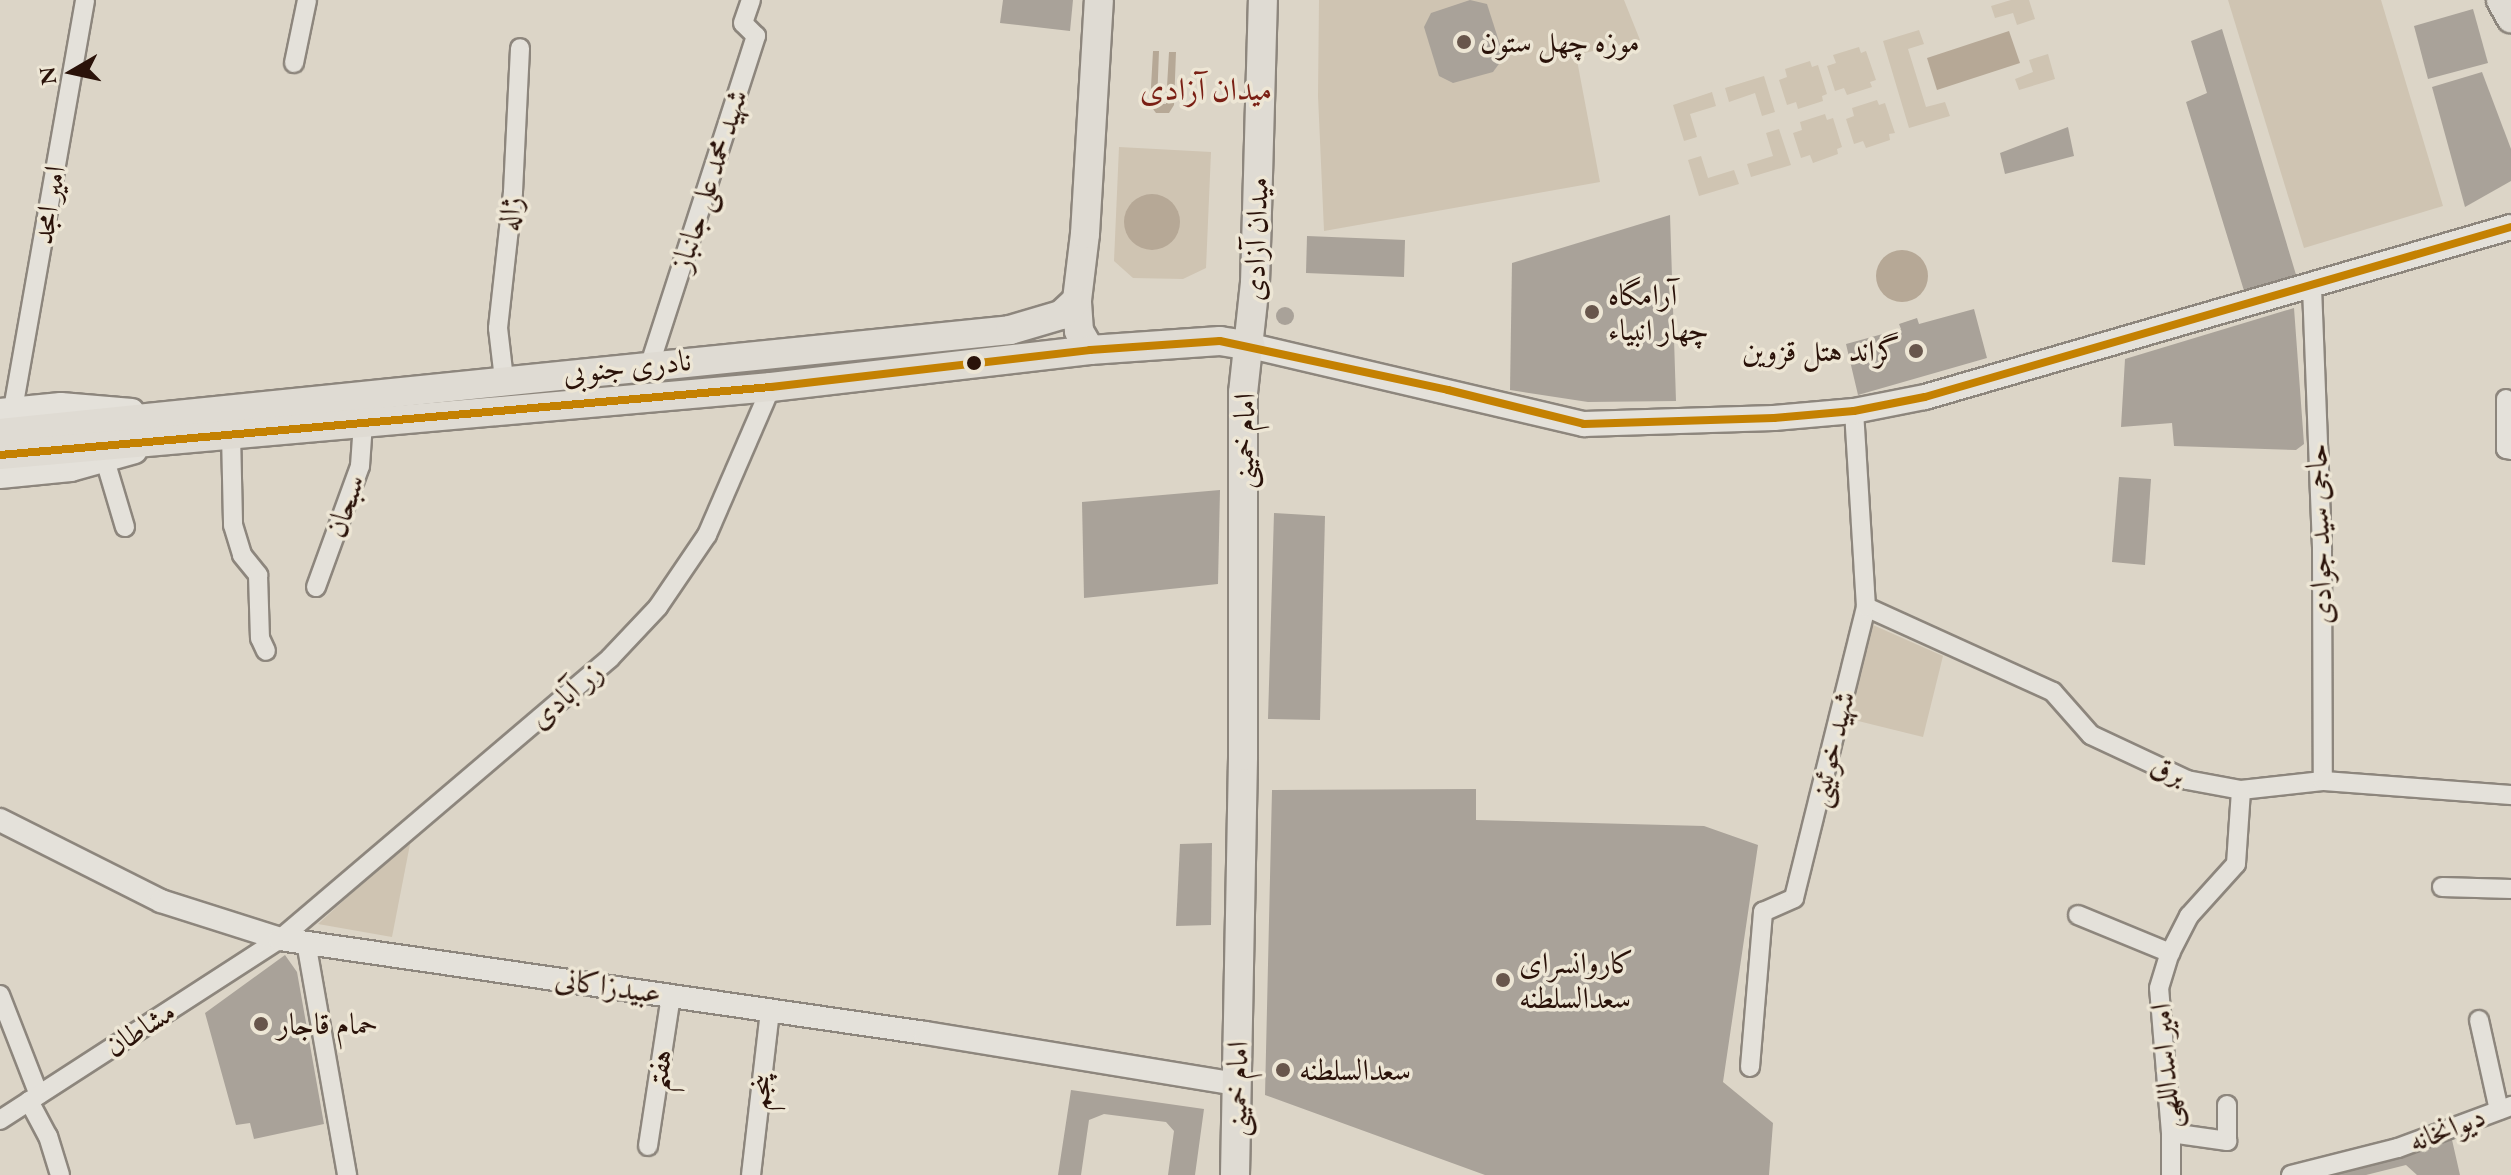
<!DOCTYPE html>
<html>
<head>
<meta charset="utf-8">
<style>
  body { margin:0 }
  #map { position:relative; width:2511px; height:1175px; overflow:hidden; background:#dcd5c7; font-family:"EB Garamond",Amiri,serif }
  div>[style] { position:absolute }
  [style*='--x'] { left:calc(var(--x)*1px); top:calc(var(--y)*1px); width:calc(var(--w)*1px); rotate:calc(var(--a)*1deg) }
  .green>* { inset:0; background:#cfc4b2 }
  .water>* { inset:0; background:#b6a896 }
  .round { border-radius:50% }
  .building>* { inset:0; background:#a9a299 }
  .roads { filter:drop-shadow(2px 0 #8d867d) drop-shadow(-2px 0 #8d867d) drop-shadow(0 2px #8d867d) drop-shadow(0 -2px #8d867d) }
  .minor>* { height:18px; margin:-9px; padding:0 9px; transform-origin:9px; border-radius:9px; background:#e4e1da }
  .tertiary>* { height:22px; margin:-11px; padding:0 11px; transform-origin:11px; border-radius:11px; background:#e4e1da }
  .secondary>* { height:24px; margin:-12px; padding:0 12px; transform-origin:12px; border-radius:12px; background:#e4e1da }
  .primary>* { height:28px; margin:-14px; padding:0 14px; transform-origin:14px; border-radius:14px; background:#dfdbd3 }
  .bus-1>* { height:8px; margin:-4px; padding:0 4px; transform-origin:4px; border-radius:4px; background:#c48102 }
  .dots>* { width:22px; height:22px; translate:-50% -50%; box-sizing:border-box; border:4px solid #ede6d5; border-radius:50% }
  span { translate:-50% -50%; white-space:nowrap; text-align:center; line-height:1.15; -webkit-text-stroke:7px #ede6d5; paint-order:stroke }
  .poi-label { font-size:30px; color:#2a1209 }
  .left { translate:0 -50%; text-align:left }
  .right { translate:-100% -50%; text-align:right }
  .street-label { font-size:30px; color:#2a1209 }
  .neighbourhood-label { font-size:32px; color:#7a1f14 }
  .north { position:absolute; left:32px; top:32px; width:80px; height:80px; -webkit-text-stroke:6px #ede6d5; paint-order:stroke; rotate:261deg; font-size:22px; font-weight:700; line-height:32px; text-align:center; color:#2a1209 }
  .north::after { content:''; display:block; margin:auto; width:28px; height:36px; background:#2a1209; clip-path:polygon(50% 0,100% 100%,50% 72%,0 100%) }
</style>
</head>
<body>
<div id="map">
  <div class="green">
    <div style="clip-path:polygon(1319px 0,1624px 0,1640px 40px,1576px 55px,1600px 182px,1324px 231px,1318px 96px)"></div>
    <div style="clip-path:polygon(2011px 0,2029px 0,2035px 19px,2017px 25px,2013px 13px,1995px 18px,1991px 6px)"></div>
    <div style="clip-path:polygon(2228px 0,2381px 0,2443px 206px,2304px 248px)"></div>
    <div style="clip-path:polygon(1919px 30px,1924px 44px,1908px 49px,1926px 107px,1945px 102px,1950px 116px,1909px 128px,1883px 41px)"></div>
    <div style="clip-path:polygon(1859px 47px,1861px 53px,1866px 51px,1876px 80px,1870px 82px,1872px 87px,1847px 95px,1844px 88px,1835px 91px,1827px 66px,1836px 63px,1833px 55px)"></div>
    <div style="clip-path:polygon(2048px 54px,2055px 79px,2019px 90px,2015px 79px,2033px 72px,2029px 60px)"></div>
    <div style="clip-path:polygon(1810px 61px,1812px 67px,1818px 65px,1827px 94px,1822px 96px,1823px 101px,1798px 109px,1796px 102px,1787px 105px,1779px 80px,1787px 77px,1785px 69px)"></div>
    <div style="clip-path:polygon(1764px 76px,1775px 112px,1762px 116px,1755px 93px,1729px 102px,1725px 88px)"></div>
    <div style="clip-path:polygon(1712px 92px,1716px 106px,1690px 114px,1697px 137px,1684px 141px,1673px 105px)"></div>
    <div style="clip-path:polygon(1877px 100px,1879px 105px,1885px 103px,1895px 133px,1889px 134px,1890px 140px,1866px 148px,1863px 141px,1854px 144px,1846px 119px,1854px 116px,1852px 108px)"></div>
    <div style="clip-path:polygon(1825px 114px,1827px 120px,1833px 118px,1842px 147px,1837px 149px,1838px 154px,1813px 163px,1810px 155px,1801px 158px,1793px 133px,1802px 130px,1800px 122px)"></div>
    <div style="clip-path:polygon(1779px 129px,1791px 165px,1751px 177px,1747px 164px,1773px 156px,1766px 133px)"></div>
    <div style="clip-path:polygon(1119px 147px,1211px 152px,1206px 268px,1183px 279px,1133px 278px,1114px 261px)"></div>
    <div style="clip-path:polygon(1701px 156px,1708px 178px,1734px 170px,1739px 184px,1699px 196px,1688px 160px)"></div>
    <div style="clip-path:polygon(1873px 625px,1943px 656px,1923px 737px,1850px 719px)"></div>
    <div style="clip-path:polygon(411px 839px,392px 937px,318px 924px)"></div>
  </div>
  <div class="water">
    <div style="clip-path:polygon(2009px 31px,2020px 63px,1937px 90px,1927px 58px)"></div>
    <div style="clip-path:polygon(1153px 51px,1159px 51px,1157px 104px,1166px 104px,1169px 52px,1176px 52px,1174px 105px,1169px 113px,1156px 113px,1150px 105px)"></div>
    <div class="round" style="left:1124px;top:194px;width:56px;height:56px"></div>
    <div class="round" style="left:1876px;top:250px;width:52px;height:52px"></div>
  </div>
  <div class="building">
    <div style="clip-path:polygon(1003px 0,1073px 0,1070px 31px,1000px 23px)"></div>
    <div style="clip-path:polygon(1470px 0,1487px 4px,1504px 57px,1493px 72px,1453px 83px,1439px 76px,1424px 27px,1431px 13px)"></div>
    <div style="clip-path:polygon(2473px 9px,2488px 63px,2428px 79px,2414px 26px)"></div>
    <div style="clip-path:polygon(2222px 29px,2297px 278px,2245px 294px,2186px 102px,2207px 93px,2191px 41px)"></div>
    <div style="clip-path:polygon(2482px 72px,2511px 149px,2511px 181px,2465px 207px,2432px 87px)"></div>
    <div style="clip-path:polygon(2068px 127px,2074px 156px,2005px 174px,2000px 153px)"></div>
    <div style="clip-path:polygon(1670px 215px,1676px 401px,1588px 402px,1510px 390px,1512px 263px)"></div>
    <div style="clip-path:polygon(1307px 236px,1405px 240px,1404px 277px,1306px 273px)"></div>
    <div class="round" style="left:1276px;top:307px;width:18px;height:18px"></div>
    <div style="clip-path:polygon(2294px 308px,2304px 444px,2296px 450px,2174px 446px,2172px 423px,2121px 427px,2125px 359px)"></div>
    <div style="clip-path:polygon(1974px 309px,1987px 358px,1858px 395px,1846px 344px,1901px 329px,1899px 324px,1917px 318px,1919px 324px)"></div>
    <div style="clip-path:polygon(2119px 477px,2151px 479px,2145px 565px,2112px 562px)"></div>
    <div style="clip-path:polygon(1220px 490px,1218px 584px,1084px 598px,1082px 502px)"></div>
    <div style="clip-path:polygon(1274px 513px,1325px 516px,1320px 720px,1268px 719px)"></div>
    <div style="clip-path:polygon(1476px 789px,1476px 820px,1704px 826px,1758px 845px,1723px 1082px,1773px 1123px,1769px 1175px,1485px 1175px,1265px 1095px,1272px 790px)"></div>
    <div style="clip-path:polygon(1212px 843px,1211px 925px,1176px 926px,1180px 844px)"></div>
    <div style="clip-path:polygon(285px 955px,297px 972px,324px 1124px,254px 1139px,250px 1123px,236px 1125px,205px 1013px)"></div>
    <div style="clip-path:polygon(1071px 1090px,1204px 1109px,1195px 1175px,1168px 1175px,1174px 1131px,1166px 1122px,1104px 1114px,1089px 1120px,1081px 1175px,1058px 1175px)"></div>
    <div style="clip-path:polygon(2450px 1131px,2460px 1175px,2417px 1175px,2406px 1165px,2366px 1175px,2281px 1175px)"></div>
  </div>
  <div class="roads">
    <div class="minor">
      <div style="--x:294;--y:63;--w:64;--a:-78.3"></div>
      <div style="--x:2312;--y:287;--w:263;--a:87.8"></div>
      <div style="--x:2322;--y:550;--w:231;--a:89.8"></div>
      <div style="--x:650;--y:364;--w:345;--a:-72.1"></div>
      <div style="--x:756;--y:36;--w:18;--a:-135"></div>
      <div style="--x:743;--y:23;--w:24;--a:-71"></div>
      <div style="--x:504;--y:379;--w:51;--a:-96.7"></div>
      <div style="--x:498;--y:328;--w:137;--a:-83.7"></div>
      <div style="--x:513;--y:192;--w:144;--a:-87.2"></div>
      <div style="--x:2506;--y:399;--w:50;--a:90"></div>
      <div style="--x:2506;--y:449;--w:5;--a:11"></div>
      <div style="--x:13;--y:409;--w:415;--a:-80"></div>
      <div style="--x:231;--y:434;--w:91;--a:88.7"></div>
      <div style="--x:233;--y:525;--w:31;--a:73"></div>
      <div style="--x:242;--y:555;--w:26;--a:51"></div>
      <div style="--x:258;--y:575;--w:63;--a:88.2"></div>
      <div style="--x:260;--y:638;--w:14;--a:65"></div>
      <div style="--x:105;--y:460;--w:70;--a:73.4"></div>
      <div style="--x:316;--y:587;--w:129;--a:-70"></div>
      <div style="--x:360;--y:466;--w:43;--a:-86"></div>
      <div style="--x:1866;--y:607;--w:205;--a:24.4"></div>
      <div style="--x:2053;--y:692;--w:57;--a:48.5"></div>
      <div style="--x:2091;--y:735;--w:106;--a:25.1"></div>
      <div style="--x:2187;--y:780;--w:55;--a:10.5"></div>
      <div style="--x:2241;--y:790;--w:82;--a:-6.3"></div>
      <div style="--x:2323;--y:781;--w:189;--a:4.3"></div>
      <div style="--x:2442;--y:887;--w:69;--a:1.7"></div>
      <div style="--x:2078;--y:915;--w:100;--a:22.4"></div>
      <div style="--x:306;--y:942;--w:237;--a:80"></div>
      <div style="--x:0;--y:995;--w:107;--a:68.7"></div>
      <div style="--x:2479;--y:1020;--w:92;--a:77.5"></div>
      <div style="--x:1750;--y:1067;--w:156;--a:-85.2"></div>
      <div style="--x:1763;--y:912;--w:34;--a:-24"></div>
      <div style="--x:1794;--y:898;--w:300;--a:-76.1"></div>
      <div style="--x:1866;--y:607;--w:196;--a:-93.5"></div>
      <div style="--x:29;--y:1101;--w:40;--a:62"></div>
      <div style="--x:48;--y:1136;--w:41;--a:72.9"></div>
      <div style="--x:0;--y:1120;--w:333;--a:-32.9"></div>
      <div style="--x:280;--y:939;--w:433;--a:-40.4"></div>
      <div style="--x:610;--y:658;--w:70;--a:-46.7"></div>
      <div style="--x:658;--y:607;--w:87;--a:-55.8"></div>
      <div style="--x:707;--y:535;--w:161;--a:-66.6"></div>
      <div style="--x:2171;--y:1133;--w:57;--a:8.1"></div>
      <div style="--x:2227;--y:1141;--w:36;--a:-90"></div>
      <div style="--x:648;--y:1146;--w:153;--a:-81.3"></div>
      <div style="--x:751;--y:1175;--w:166;--a:-83.4"></div>
      <div style="--x:2171;--y:1175;--w:42;--a:-90"></div>
      <div style="--x:2171;--y:1133;--w:145;--a:-94.7"></div>
      <div style="--x:2159;--y:988;--w:37;--a:-73"></div>
      <div style="--x:2170;--y:953;--w:42;--a:-62.8"></div>
      <div style="--x:2189;--y:916;--w:70;--a:-47.9"></div>
      <div style="--x:2236;--y:864;--w:74;--a:-86.1"></div>
      <div style="--x:2291;--y:1175;--w:110;--a:-14.2"></div>
      <div style="--x:2398;--y:1148;--w:121;--a:-20.4"></div>
    </div>
    <div class="tertiary">
      <div style="--x:0;--y:820;--w:180;--a:26.7"></div>
      <div style="--x:161;--y:901;--w:125;--a:17.7"></div>
      <div style="--x:280;--y:939;--w:652;--a:8.29"></div>
      <div style="--x:925;--y:1033;--w:316;--a:9.3"></div>
    </div>
    <div class="secondary">
      <div style="--x:1251;--y:346;--w:342;--a:13.2"></div>
      <div style="--x:1584;--y:424;--w:190;--a:-1.8"></div>
      <div style="--x:1774;--y:418;--w:80;--a:-5"></div>
      <div style="--x:1854;--y:411;--w:72;--a:-11.2"></div>
      <div style="--x:1925;--y:397;--w:610;--a:-16.18"></div>
      <div style="--x:0;--y:411;--w:61;--a:-5.6"></div>
      <div style="--x:61;--y:405;--w:71;--a:4.8"></div>
      <div style="--x:0;--y:476;--w:71;--a:-5.6"></div>
      <div style="--x:71;--y:469;--w:66;--a:-15.7"></div>
    </div>
    <div class="primary">
      <div style="--x:2501;--y:0;--w:21;--a:61"></div>
      <div style="--x:1090;--y:350;--w:22;--a:-120"></div>
      <div style="--x:1079;--y:331;--w:31;--a:-94"></div>
      <div style="--x:1077;--y:300;--w:66;--a:-83.1"></div>
      <div style="--x:1085;--y:234;--w:234;--a:-86.6"></div>
      <div style="--x:0;--y:433;--w:1015;--a:-5.82"></div>
      <div style="--x:1010;--y:330;--w:53;--a:-16.4"></div>
      <div style="--x:1061;--y:315;--w:22;--a:-43"></div>
      <div style="--x:0;--y:455;--w:774;--a:-5.04"></div>
      <div style="--x:771;--y:387;--w:321;--a:-6.6"></div>
      <div style="--x:1090;--y:350;--w:130;--a:-4"></div>
      <div style="--x:1220;--y:341;--w:31;--a:9"></div>
      <div style="--x:1235;--y:1175;--w:419;--a:-88.9"></div>
      <div style="--x:1243;--y:756;--w:363;--a:-90"></div>
      <div style="--x:1243;--y:393;--w:111;--a:-83.8"></div>
      <div style="--x:1255;--y:283;--w:283;--a:-88.4"></div>
    </div>
  </div>
  <div class="bus-1">
    <div style="--x:0;--y:455;--w:774;--a:-5.04"></div>
    <div style="--x:771;--y:387;--w:321;--a:-6.6"></div>
    <div style="--x:1090;--y:350;--w:130;--a:-4"></div>
    <div style="--x:1220;--y:341;--w:233;--a:12.1"></div>
    <div style="--x:1448;--y:390;--w:140;--a:14"></div>
    <div style="--x:1584;--y:424;--w:190;--a:-1.8"></div>
    <div style="--x:1774;--y:418;--w:80;--a:-5"></div>
    <div style="--x:1854;--y:411;--w:72;--a:-11.2"></div>
    <div style="--x:1925;--y:397;--w:610;--a:-16.18"></div>
  </div>
  <div class="dots">
    <div style="left:1464px;top:42px;background:#68564c"></div>
    <div style="left:1592px;top:312px;background:#68564c"></div>
    <div style="left:1916px;top:351px;background:#68564c"></div>
    <div style="left:974px;top:363px;background:#2a1209"></div>
    <div style="left:1503px;top:980px;background:#68564c"></div>
    <div style="left:261px;top:1024px;background:#68564c"></div>
    <div style="left:1283px;top:1070px;background:#68564c"></div>
  </div>
  <div class="poi-label">
    <span class="left" style="left:1480px;top:42px">موزه چهل ستون</span>
    <span class="left" style="left:1608px;top:312px">آرامگاه<br>چهار انبیاء</span>
    <span class="right" style="left:1900px;top:351px">گراند هتل قزوین</span>
    <span class="left" style="left:1519px;top:980px">کاروانسرای<br>سعدالسلطنه</span>
    <span class="left" style="left:277px;top:1024px">حمام قاجار</span>
    <span class="left" style="left:1299px;top:1070px">سعدالسلطنه</span>
  </div>
  <div class="street-label">
    <span style="left:709px;top:180px;rotate:-72deg">شهید محمد علی جانباز</span>
    <span style="left:49px;top:205px;rotate:-80deg">امیر امجد</span>
    <span style="left:510px;top:214px;rotate:-84deg">ژاله</span>
    <span style="left:1256px;top:239px;rotate:-88deg">میدان آزادی</span>
    <span style="left:627px;top:367px;rotate:-6deg">نادری جنوبی</span>
    <span style="left:1244px;top:441px;rotate:-89deg">امام خمینی</span>
    <span style="left:345px;top:506px;rotate:-71deg">سبحان</span>
    <span style="left:2319px;top:534px;rotate:-92deg">حاجی سید جوادی</span>
    <span style="left:566px;top:695px;rotate:-40deg">زر آبادی</span>
    <span style="left:1831px;top:749px;rotate:-76deg">شهید خوئینی</span>
    <span style="left:2168px;top:770px;rotate:21deg">برق</span>
    <span style="left:608px;top:986px;rotate:8deg">عبیدزاکانی</span>
    <span style="left:140px;top:1029px;rotate:-33deg">مشاطان</span>
    <span style="left:2165px;top:1066px;rotate:-94deg">امیر اسداللهی</span>
    <span style="left:659px;top:1070px;rotate:-81deg">هفتم</span>
    <span style="left:1237px;top:1089px;rotate:-89deg">امام خمینی</span>
    <span style="left:760px;top:1092px;rotate:-84deg">پنجم</span>
    <span style="left:2447px;top:1129px;rotate:-21deg">دیوانخانه</span>
  </div>
  <div class="neighbourhood-label">
    <span style="left:1206px;top:89px">میدان آزادی</span>
  </div>
  <div class="north">N</div>
</div>
</body>
</html>
